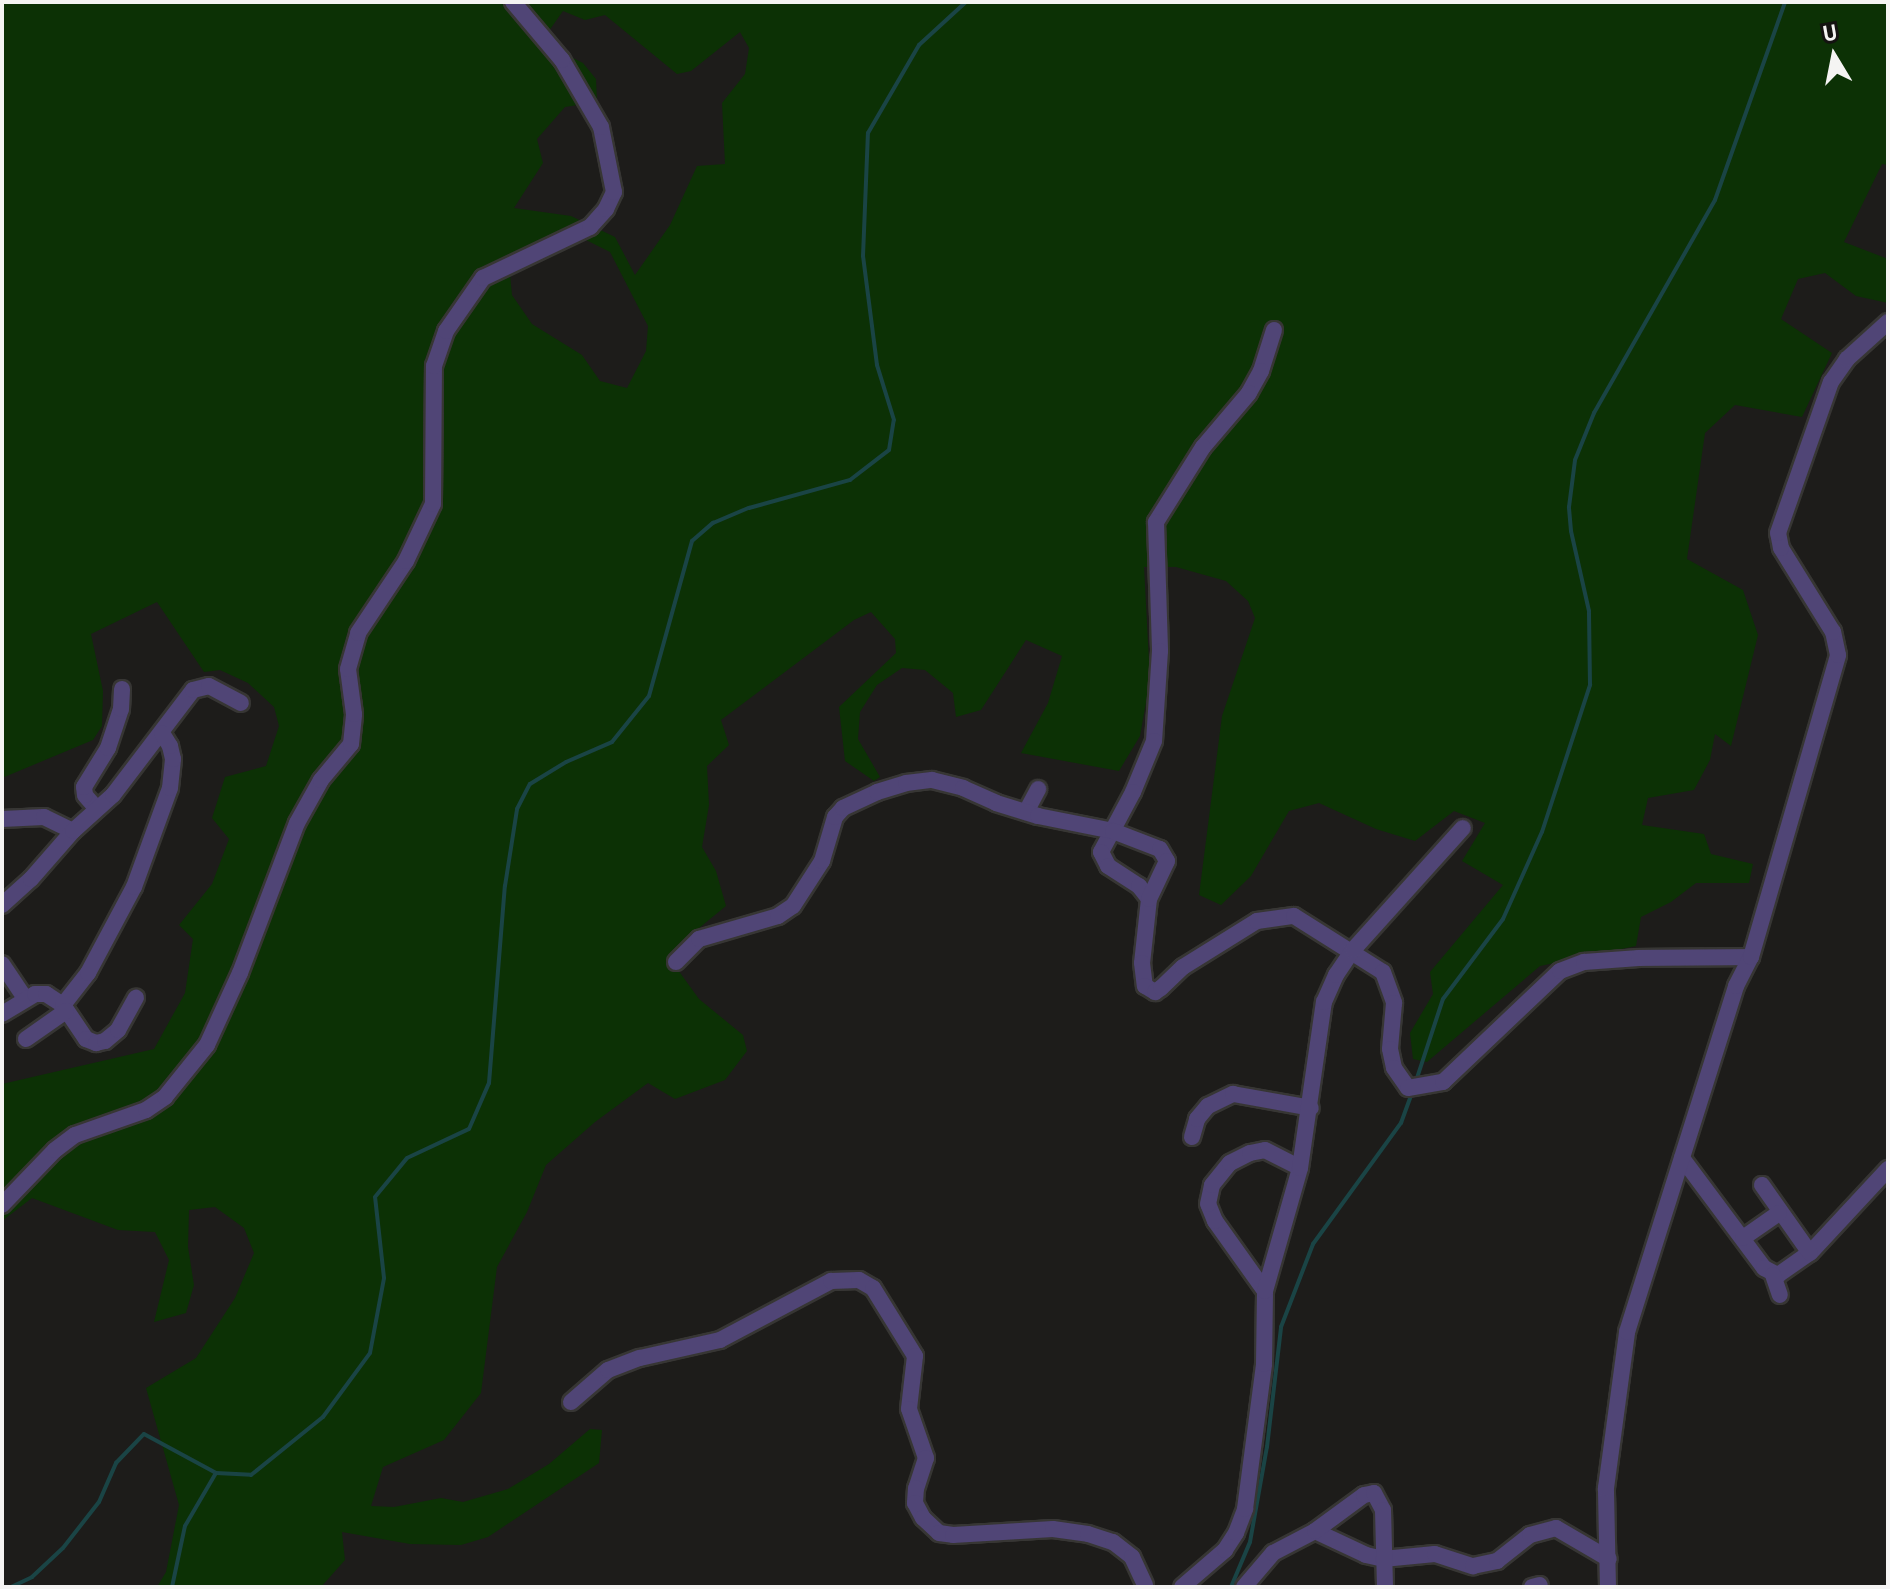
<!DOCTYPE html>
<html>
<head>
<meta charset="utf-8">
<style>
  body { margin:0 }
  #map { position:relative; width:1890px; height:1589px; overflow:hidden; background:#1d1c1a; font-family:"PT Sans",sans-serif }
  div>[style] { position:absolute }
  [style*='--x'] { left:calc(var(--x)*1px); top:calc(var(--y)*1px); width:calc(var(--w)*1px); rotate:calc(var(--a)*1deg) }
  .green>* { inset:0; background:#0c3105 }
  .stream>* { height:4px; margin:-2px; padding:0 2px; transform-origin:2px; border-radius:2px; background:#1a4445 }
  .roads { filter:drop-shadow(2px 0 #373634) drop-shadow(-2px 0 #373634) drop-shadow(0 2px #373634) drop-shadow(0 -2px #373634) }
  .minor>* { height:16px; margin:-8px; padding:0 8px; transform-origin:8px; border-radius:8px; background:#504576 }
  span { translate:-50% -50%; white-space:nowrap; text-align:center; line-height:1.15; -webkit-text-stroke:6px #141311; paint-order:stroke }
  .frame { position:absolute; inset:0; border:4px solid #f5f4f3; pointer-events:none }
  .north { position:absolute; left:1794px; top:16px; width:80px; height:80px; -webkit-text-stroke:6px #141311; paint-order:stroke; rotate:350deg; font-size:22px; font-weight:700; line-height:32px; text-align:center; color:#f5f4f3 }
  .north::after { content:''; display:block; margin:auto; width:28px; height:36px; background:#f5f4f3; clip-path:polygon(50% 0,100% 100%,50% 72%,0 100%) }
</style>
</head>
<body>
<div id="map">
  <div class="green">
    <div style="clip-path:polygon(evenodd,2px 2px,1888px 2px,1888px 165px,1882px 164px,1844px 242px,1888px 259px,1888px 303px,1856px 296px,1825px 273px,1798px 279px,1781px 319px,1832px 353px,1802px 417px,1735px 405px,1705px 433px,1687px 559px,1743px 590px,1758px 635px,1731px 746px,1715px 734px,1710px 760px,1694px 790px,1648px 798px,1642px 825px,1704px 834px,1711px 854px,1753px 864px,1749px 883px,1696px 883px,1671px 902px,1641px 917px,1636px 946px,1540px 966px,1427px 1062px,1413px 1059px,1410px 1033px,1433px 994px,1430px 972px,1503px 885px,1462px 861px,1485px 823px,1454px 811px,1415px 841px,1376px 829px,1319px 803px,1289px 811px,1251px 876px,1221px 905px,1199px 895px,1222px 716px,1255px 618px,1248px 601px,1226px 581px,1176px 567px,1144px 567px,1150px 680px,1140px 736px,1119px 771px,1021px 753px,1048px 703px,1062px 656px,1026px 640px,981px 710px,956px 717px,953px 693px,925px 670px,902px 668px,877px 685px,860px 712px,858px 739px,880px 777px,874px 781px,845px 761px,839px 707px,896px 653px,895px 639px,871px 612px,854px 620px,721px 720px,729px 745px,707px 766px,709px 805px,702px 847px,716px 871px,726px 906px,677px 946px,678px 970px,699px 999px,743px 1035px,747px 1051px,725px 1080px,675px 1099px,648px 1083px,595px 1122px,546px 1165px,527px 1212px,497px 1267px,481px 1393px,444px 1440px,383px 1467px,371px 1506px,394px 1507px,441px 1498px,463px 1502px,508px 1489px,549px 1464px,590px 1429px,602px 1430px,599px 1463px,488px 1537px,461px 1545px,410px 1544px,342px 1532px,345px 1560px,321px 1587px,157px 1587px,166px 1572px,179px 1505px,146px 1388px,196px 1358px,235px 1298px,254px 1253px,244px 1228px,215px 1207px,189px 1210px,188px 1247px,194px 1285px,186px 1313px,154px 1322px,169px 1260px,155px 1232px,118px 1230px,32px 1198px,2px 1221px,2px 1084px,154px 1049px,185px 993px,193px 939px,179px 925px,212px 884px,229px 839px,212px 818px,225px 777px,266px 766px,279px 726px,274px 707px,248px 683px,220px 670px,204px 672px,157px 602px,91px 634px,103px 691px,102px 726px,93px 740px,2px 778px,2px 2px,563px 11px,585px 20px,605px 15px,677px 74px,691px 71px,740px 32px,749px 48px,745px 74px,722px 103px,725px 164px,697px 166px,670px 225px,635px 275px,615px 237px,571px 216px,514px 208px,543px 163px,537px 139px,565px 107px,597px 102px,596px 79px,583px 63px,565px 54px,546px 35px,563px 11px,2px 2px,582px 238px,610px 252px,648px 326px,646px 351px,627px 388px,600px 381px,582px 355px,532px 324px,512px 295px,510px 274px,582px 238px)"></div>
  </div>
  <div class="stream">
    <div style="--x:1415;--y:1084;--w:89;--a:-71.8"></div>
    <div style="--x:1443;--y:999;--w:100;--a:-53.1"></div>
    <div style="--x:1503;--y:919;--w:95;--a:-65.9"></div>
    <div style="--x:1542;--y:832;--w:155;--a:-71.9"></div>
    <div style="--x:1590;--y:685;--w:74;--a:-90.8"></div>
    <div style="--x:1589;--y:611;--w:82;--a:-102.7"></div>
    <div style="--x:1571;--y:531;--w:24;--a:-95"></div>
    <div style="--x:1569;--y:507;--w:47;--a:-82.7"></div>
    <div style="--x:1575;--y:460;--w:51;--a:-68"></div>
    <div style="--x:1594;--y:413;--w:245;--a:-60.4"></div>
    <div style="--x:1715;--y:200;--w:210;--a:-70.5"></div>
    <div style="--x:11;--y:1587;--w:23;--a:-25"></div>
    <div style="--x:32;--y:1577;--w:42;--a:-43.1"></div>
    <div style="--x:63;--y:1548;--w:58;--a:-52"></div>
    <div style="--x:99;--y:1502;--w:43;--a:-66.4"></div>
    <div style="--x:116;--y:1463;--w:40;--a:-46"></div>
    <div style="--x:144;--y:1434;--w:82;--a:28.4"></div>
    <div style="--x:216;--y:1473;--w:35;--a:3"></div>
    <div style="--x:251;--y:1475;--w:92;--a:-38.9"></div>
    <div style="--x:323;--y:1417;--w:79;--a:-53.7"></div>
    <div style="--x:370;--y:1353;--w:76;--a:-79.4"></div>
    <div style="--x:384;--y:1278;--w:81;--a:-96.3"></div>
    <div style="--x:375;--y:1197;--w:50;--a:-50.6"></div>
    <div style="--x:407;--y:1158;--w:68;--a:-25.1"></div>
    <div style="--x:469;--y:1129;--w:50;--a:-66.5"></div>
    <div style="--x:489;--y:1083;--w:198;--a:-85.4"></div>
    <div style="--x:505;--y:886;--w:78;--a:-81.1"></div>
    <div style="--x:517;--y:809;--w:28;--a:-63"></div>
    <div style="--x:530;--y:784;--w:42;--a:-31.4"></div>
    <div style="--x:566;--y:762;--w:50;--a:-23.5"></div>
    <div style="--x:612;--y:742;--w:59;--a:-51.2"></div>
    <div style="--x:649;--y:696;--w:161;--a:-74.5"></div>
    <div style="--x:692;--y:541;--w:28;--a:-41"></div>
    <div style="--x:713;--y:523;--w:39;--a:-23"></div>
    <div style="--x:749;--y:508;--w:105;--a:-15.5"></div>
    <div style="--x:850;--y:480;--w:49;--a:-37.6"></div>
    <div style="--x:889;--y:450;--w:30;--a:-81"></div>
    <div style="--x:894;--y:420;--w:58;--a:-107.2"></div>
    <div style="--x:877;--y:365;--w:110;--a:-97.3"></div>
    <div style="--x:863;--y:256;--w:123;--a:-87.7"></div>
    <div style="--x:868;--y:133;--w:102;--a:-59.9"></div>
    <div style="--x:919;--y:45;--w:64;--a:-42.5"></div>
    <div style="--x:172;--y:1587;--w:62;--a:-78"></div>
    <div style="--x:185;--y:1526;--w:61;--a:-59.7"></div>
    <div style="--x:1231;--y:1587;--w:49;--a:-67.1"></div>
    <div style="--x:1250;--y:1542;--w:97;--a:-79.9"></div>
    <div style="--x:1267;--y:1447;--w:121;--a:-83.3"></div>
    <div style="--x:1281;--y:1327;--w:89;--a:-68.9"></div>
    <div style="--x:1313;--y:1244;--w:150;--a:-54"></div>
    <div style="--x:1401;--y:1123;--w:33;--a:-70"></div>
  </div>
  <div class="roads">
    <div class="minor">
      <div style="--x:1274;--y:330;--w:43;--a:107.6"></div>
      <div style="--x:1261;--y:371;--w:25;--a:119"></div>
      <div style="--x:1249;--y:393;--w:71;--a:130.4"></div>
      <div style="--x:1203;--y:447;--w:89;--a:122.1"></div>
      <div style="--x:1156;--y:522;--w:129;--a:88.2"></div>
      <div style="--x:1160;--y:651;--w:90;--a:93.8"></div>
      <div style="--x:1154;--y:741;--w:55;--a:112.4"></div>
      <div style="--x:1133;--y:792;--w:68;--a:118.1"></div>
      <div style="--x:1101;--y:852;--w:16;--a:63"></div>
      <div style="--x:1108;--y:866;--w:37;--a:33"></div>
      <div style="--x:1139;--y:886;--w:16;--a:52"></div>
      <div style="--x:1149;--y:899;--w:64;--a:96.2"></div>
      <div style="--x:1142;--y:963;--w:23;--a:83"></div>
      <div style="--x:1145;--y:986;--w:12;--a:31"></div>
      <div style="--x:1155;--y:992;--w:7;--a:-34"></div>
      <div style="--x:1161;--y:988;--w:30;--a:-44"></div>
      <div style="--x:1183;--y:967;--w:87;--a:-31.9"></div>
      <div style="--x:1257;--y:921;--w:37;--a:-8"></div>
      <div style="--x:1294;--y:916;--w:105;--a:32.2"></div>
      <div style="--x:1383;--y:972;--w:33;--a:70"></div>
      <div style="--x:1394;--y:1003;--w:46;--a:95"></div>
      <div style="--x:1390;--y:1049;--w:19;--a:78"></div>
      <div style="--x:1394;--y:1068;--w:24;--a:55"></div>
      <div style="--x:1408;--y:1088;--w:36;--a:-10"></div>
      <div style="--x:1443;--y:1082;--w:161;--a:-43.5"></div>
      <div style="--x:1560;--y:971;--w:26;--a:-21"></div>
      <div style="--x:1584;--y:962;--w:55;--a:-4.2"></div>
      <div style="--x:1639;--y:958;--w:112;--a:-0.5"></div>
      <div style="--x:97;--y:809;--w:18;--a:-131"></div>
      <div style="--x:85;--y:795;--w:8;--a:-97"></div>
      <div style="--x:84;--y:787;--w:46;--a:-58.4"></div>
      <div style="--x:108;--y:748;--w:41;--a:-71.6"></div>
      <div style="--x:121;--y:709;--w:20;--a:-87"></div>
      <div style="--x:1026;--y:812;--w:26;--a:-62"></div>
      <div style="--x:2;--y:819;--w:42;--a:-2.7"></div>
      <div style="--x:44;--y:817;--w:32;--a:26"></div>
      <div style="--x:2;--y:905;--w:39;--a:-42"></div>
      <div style="--x:31;--y:879;--w:64;--a:-48.8"></div>
      <div style="--x:73;--y:831;--w:54;--a:-42"></div>
      <div style="--x:113;--y:795;--w:132;--a:-52.7"></div>
      <div style="--x:193;--y:690;--w:16;--a:-14"></div>
      <div style="--x:209;--y:686;--w:36;--a:28"></div>
      <div style="--x:676;--y:962;--w:33;--a:-45"></div>
      <div style="--x:699;--y:939;--w:82;--a:-16.2"></div>
      <div style="--x:778;--y:916;--w:18;--a:-34"></div>
      <div style="--x:793;--y:906;--w:54;--a:-57.2"></div>
      <div style="--x:822;--y:861;--w:46;--a:-73.5"></div>
      <div style="--x:835;--y:817;--w:12;--a:-48"></div>
      <div style="--x:843;--y:808;--w:38;--a:-25"></div>
      <div style="--x:877;--y:792;--w:30;--a:-17"></div>
      <div style="--x:906;--y:783;--w:26;--a:-7"></div>
      <div style="--x:932;--y:780;--w:32;--a:14"></div>
      <div style="--x:963;--y:788;--w:36;--a:24"></div>
      <div style="--x:996;--y:803;--w:44;--a:17.2"></div>
      <div style="--x:1038;--y:816;--w:76;--a:11.3"></div>
      <div style="--x:1113;--y:831;--w:50;--a:21"></div>
      <div style="--x:1160;--y:849;--w:14;--a:60"></div>
      <div style="--x:1167;--y:861;--w:42;--a:115.3"></div>
      <div style="--x:2;--y:964;--w:40;--a:56"></div>
      <div style="--x:63;--y:1005;--w:41;--a:55.9"></div>
      <div style="--x:86;--y:1039;--w:11;--a:22"></div>
      <div style="--x:96;--y:1043;--w:9;--a:-13"></div>
      <div style="--x:105;--y:1041;--w:17;--a:-40"></div>
      <div style="--x:118;--y:1030;--w:37;--a:-61"></div>
      <div style="--x:2;--y:1014;--w:39;--a:-31"></div>
      <div style="--x:35;--y:994;--w:11;--a:0"></div>
      <div style="--x:46;--y:994;--w:20;--a:33"></div>
      <div style="--x:63;--y:1005;--w:41;--a:-52"></div>
      <div style="--x:88;--y:973;--w:98;--a:-61.9"></div>
      <div style="--x:134;--y:887;--w:105;--a:-70"></div>
      <div style="--x:170;--y:788;--w:29;--a:-84"></div>
      <div style="--x:173;--y:759;--w:13;--a:-103"></div>
      <div style="--x:170;--y:746;--w:15;--a:-122"></div>
      <div style="--x:26;--y:1039;--w:49;--a:-35"></div>
      <div style="--x:1192;--y:1137;--w:19;--a:-74"></div>
      <div style="--x:1197;--y:1119;--w:17;--a:-50"></div>
      <div style="--x:1208;--y:1106;--w:28;--a:-26"></div>
      <div style="--x:1233;--y:1094;--w:79;--a:10.2"></div>
      <div style="--x:1682;--y:1158;--w:137;--a:53.3"></div>
      <div style="--x:1764;--y:1268;--w:16;--a:27"></div>
      <div style="--x:1778;--y:1275;--w:39;--a:-35"></div>
      <div style="--x:1810;--y:1253;--w:115;--a:-47.1"></div>
      <div style="--x:1762;--y:1185;--w:83;--a:54.8"></div>
      <div style="--x:2;--y:1205;--w:76;--a:-46.1"></div>
      <div style="--x:55;--y:1150;--w:25;--a:-37"></div>
      <div style="--x:75;--y:1135;--w:75;--a:-19.4"></div>
      <div style="--x:146;--y:1110;--w:23;--a:-34"></div>
      <div style="--x:165;--y:1097;--w:67;--a:-51.1"></div>
      <div style="--x:207;--y:1045;--w:79;--a:-65.4"></div>
      <div style="--x:240;--y:973;--w:160;--a:-69.2"></div>
      <div style="--x:297;--y:823;--w:49;--a:-60.8"></div>
      <div style="--x:321;--y:780;--w:47;--a:-50.2"></div>
      <div style="--x:351;--y:744;--w:30;--a:-84"></div>
      <div style="--x:354;--y:714;--w:45;--a:-97.6"></div>
      <div style="--x:348;--y:669;--w:37;--a:-74"></div>
      <div style="--x:358;--y:633;--w:87;--a:-56.3"></div>
      <div style="--x:406;--y:561;--w:63;--a:-64.7"></div>
      <div style="--x:433;--y:504;--w:138;--a:-89.6"></div>
      <div style="--x:434;--y:366;--w:37;--a:-71"></div>
      <div style="--x:446;--y:331;--w:65;--a:-55.1"></div>
      <div style="--x:483;--y:278;--w:119;--a:-25.5"></div>
      <div style="--x:590;--y:227;--w:24;--a:-48"></div>
      <div style="--x:606;--y:209;--w:19;--a:-65"></div>
      <div style="--x:614;--y:192;--w:66;--a:-101.3"></div>
      <div style="--x:601;--y:127;--w:78;--a:-120.2"></div>
      <div style="--x:562;--y:60;--w:76;--a:-130.2"></div>
      <div style="--x:1743;--y:1238;--w:44;--a:-34.8"></div>
      <div style="--x:1773;--y:1275;--w:21;--a:71"></div>
      <div style="--x:1265;--y:1291;--w:86;--a:-125.5"></div>
      <div style="--x:1215;--y:1221;--w:18;--a:-112"></div>
      <div style="--x:1208;--y:1204;--w:19;--a:-78"></div>
      <div style="--x:1212;--y:1185;--w:28;--a:-51"></div>
      <div style="--x:1230;--y:1163;--w:22;--a:-27"></div>
      <div style="--x:1250;--y:1153;--w:15;--a:-11"></div>
      <div style="--x:1265;--y:1150;--w:39;--a:27"></div>
      <div style="--x:571;--y:1402;--w:49;--a:-40.9"></div>
      <div style="--x:608;--y:1370;--w:34;--a:-21"></div>
      <div style="--x:640;--y:1358;--w:82;--a:-12.7"></div>
      <div style="--x:720;--y:1340;--w:126;--a:-28"></div>
      <div style="--x:831;--y:1281;--w:28;--a:-2"></div>
      <div style="--x:859;--y:1280;--w:16;--a:30"></div>
      <div style="--x:873;--y:1288;--w:80;--a:58.3"></div>
      <div style="--x:915;--y:1356;--w:53;--a:96.5"></div>
      <div style="--x:909;--y:1409;--w:52;--a:70.9"></div>
      <div style="--x:926;--y:1458;--w:32;--a:108"></div>
      <div style="--x:916;--y:1488;--w:15;--a:94"></div>
      <div style="--x:915;--y:1503;--w:17;--a:62"></div>
      <div style="--x:923;--y:1518;--w:22;--a:43"></div>
      <div style="--x:939;--y:1533;--w:14;--a:8"></div>
      <div style="--x:953;--y:1535;--w:100;--a:-3.4"></div>
      <div style="--x:1053;--y:1529;--w:35;--a:8"></div>
      <div style="--x:1088;--y:1534;--w:26;--a:18"></div>
      <div style="--x:1113;--y:1542;--w:24;--a:38"></div>
      <div style="--x:1132;--y:1557;--w:31;--a:65"></div>
      <div style="--x:1315;--y:1531;--w:56;--a:25.2"></div>
      <div style="--x:1366;--y:1555;--w:17;--a:13"></div>
      <div style="--x:1383;--y:1559;--w:52;--a:-5.5"></div>
      <div style="--x:1435;--y:1554;--w:40;--a:18"></div>
      <div style="--x:1473;--y:1566;--w:25;--a:-12"></div>
      <div style="--x:1497;--y:1561;--w:42;--a:-38.2"></div>
      <div style="--x:1530;--y:1535;--w:27;--a:-15"></div>
      <div style="--x:1556;--y:1528;--w:61;--a:30.3"></div>
      <div style="--x:1182;--y:1587;--w:57;--a:-40.7"></div>
      <div style="--x:1225;--y:1550;--w:20;--a:-57"></div>
      <div style="--x:1236;--y:1533;--w:26;--a:-69"></div>
      <div style="--x:1245;--y:1509;--w:146;--a:-82.5"></div>
      <div style="--x:1264;--y:1364;--w:73;--a:-89.2"></div>
      <div style="--x:1265;--y:1291;--w:128;--a:-74.1"></div>
      <div style="--x:1300;--y:1168;--w:168;--a:-81.8"></div>
      <div style="--x:1324;--y:1002;--w:30;--a:-66"></div>
      <div style="--x:1336;--y:975;--w:30;--a:-56"></div>
      <div style="--x:1353;--y:950;--w:164;--a:-48"></div>
      <div style="--x:1244;--y:1587;--w:45;--a:-49.5"></div>
      <div style="--x:1273;--y:1553;--w:47;--a:-27.6"></div>
      <div style="--x:1315;--y:1531;--w:61;--a:-36.3"></div>
      <div style="--x:1364;--y:1495;--w:10;--a:-11"></div>
      <div style="--x:1374;--y:1493;--w:19;--a:62"></div>
      <div style="--x:1383;--y:1510;--w:77;--a:88.5"></div>
      <div style="--x:1532;--y:1587;--w:8;--a:-14"></div>
      <div style="--x:1608;--y:1587;--w:99;--a:-91.2"></div>
      <div style="--x:1606;--y:1488;--w:157;--a:-82.3"></div>
      <div style="--x:1627;--y:1332;--w:363;--a:-72.5"></div>
      <div style="--x:1736;--y:986;--w:33;--a:-63"></div>
      <div style="--x:1751;--y:957;--w:314;--a:-73.9"></div>
      <div style="--x:1838;--y:655;--w:24;--a:-102"></div>
      <div style="--x:1833;--y:632;--w:99;--a:-121.8"></div>
      <div style="--x:1781;--y:548;--w:15;--a:-101"></div>
      <div style="--x:1778;--y:533;--w:160;--a:-70.7"></div>
      <div style="--x:1831;--y:382;--w:28;--a:-55"></div>
      <div style="--x:1847;--y:359;--w:55;--a:-42.1"></div>
    </div>
  </div>
  <div class="frame"></div>
  <div class="north">U</div>
</div>
</body>
</html>
